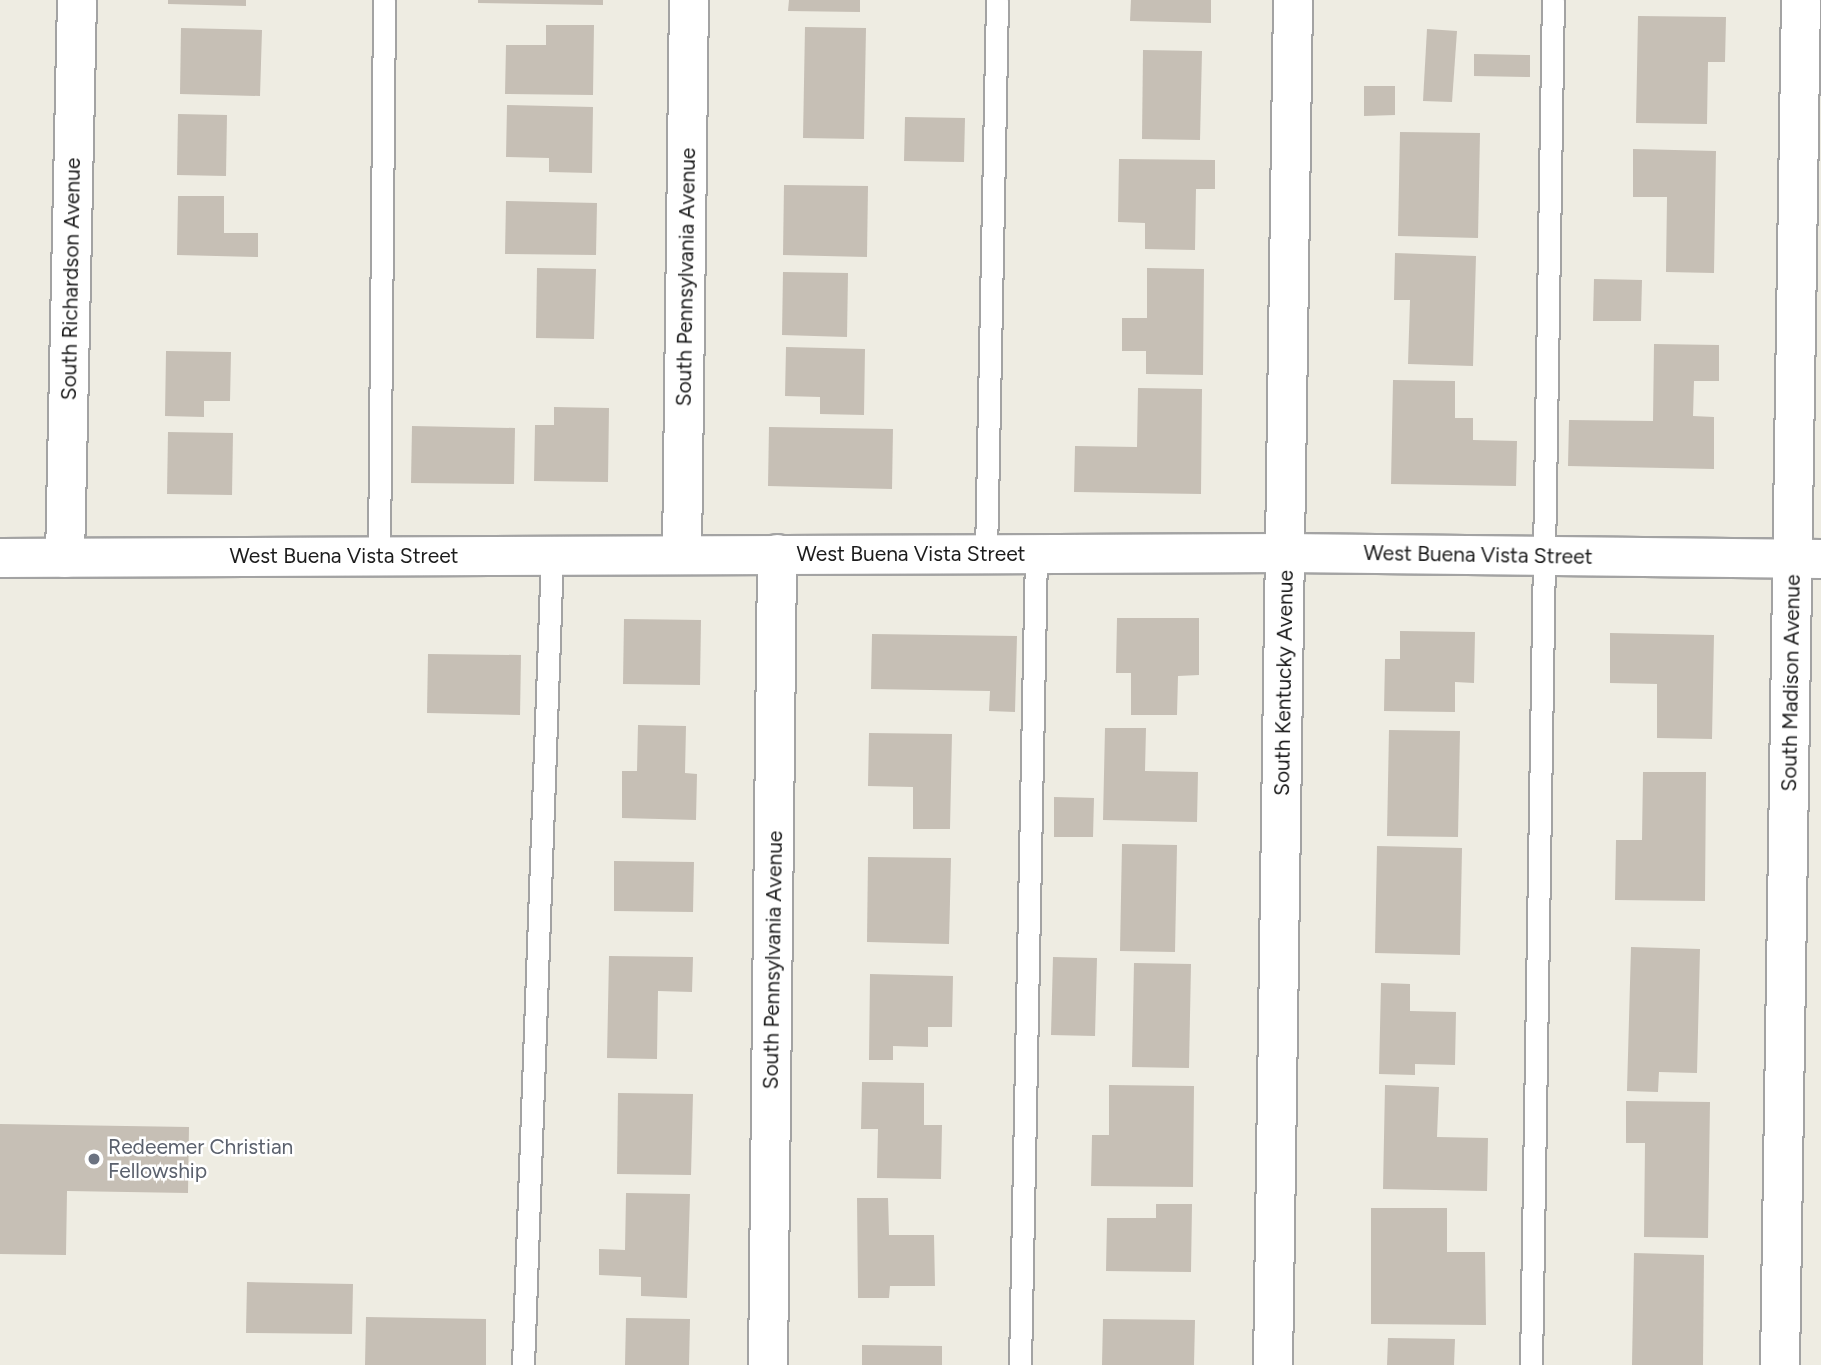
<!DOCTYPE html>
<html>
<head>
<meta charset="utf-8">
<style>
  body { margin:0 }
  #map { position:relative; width:1821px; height:1365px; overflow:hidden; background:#eeece2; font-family:Figtree,sans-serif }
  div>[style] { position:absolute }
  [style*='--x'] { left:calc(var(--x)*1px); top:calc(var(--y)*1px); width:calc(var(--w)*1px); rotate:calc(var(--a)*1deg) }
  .building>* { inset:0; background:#c6bfb5 }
  .roads { filter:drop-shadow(2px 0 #a3a3a3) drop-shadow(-2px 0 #a3a3a3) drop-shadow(0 2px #a3a3a3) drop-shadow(0 -2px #a3a3a3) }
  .service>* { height:21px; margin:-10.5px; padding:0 10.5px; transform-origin:10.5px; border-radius:10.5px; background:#fff }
  .minor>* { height:38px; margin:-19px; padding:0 19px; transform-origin:19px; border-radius:19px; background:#fff }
  .dots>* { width:19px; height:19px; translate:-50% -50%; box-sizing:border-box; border:4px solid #fff; border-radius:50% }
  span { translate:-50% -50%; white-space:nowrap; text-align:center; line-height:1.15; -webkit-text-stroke:5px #fff; paint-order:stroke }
  .street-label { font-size:21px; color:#1c1c1c }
  .worship-label { font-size:21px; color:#5b616d }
  .left { translate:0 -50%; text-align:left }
</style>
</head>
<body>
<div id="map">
  <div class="building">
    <div style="clip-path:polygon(168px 0,246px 0,246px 6px,168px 4px)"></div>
    <div style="clip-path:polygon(478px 0,603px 0,603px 5px,478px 3px)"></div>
    <div style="clip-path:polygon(789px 0,860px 0,860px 12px,788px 11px)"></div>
    <div style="clip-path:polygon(1131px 0,1211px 0,1211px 23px,1130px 21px)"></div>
    <div style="clip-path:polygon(1638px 16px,1726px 17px,1725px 62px,1708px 62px,1707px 124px,1636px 123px)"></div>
    <div style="clip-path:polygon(546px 25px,594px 25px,593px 95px,505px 94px,506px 45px,546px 45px)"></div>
    <div style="clip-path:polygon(805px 27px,866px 28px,864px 139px,803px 138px)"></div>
    <div style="clip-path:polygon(181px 28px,262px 30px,260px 96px,180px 94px)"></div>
    <div style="clip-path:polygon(1427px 29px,1457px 31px,1452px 102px,1423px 101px)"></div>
    <div style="clip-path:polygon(1143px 50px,1202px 51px,1200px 140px,1142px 139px)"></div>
    <div style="clip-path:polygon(1474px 54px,1530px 55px,1530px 77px,1474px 76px)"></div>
    <div style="clip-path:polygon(1364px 86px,1395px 86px,1395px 115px,1364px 116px)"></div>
    <div style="clip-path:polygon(507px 105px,593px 107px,592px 173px,549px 172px,549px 158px,506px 157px)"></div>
    <div style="clip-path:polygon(178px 114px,227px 115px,226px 176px,177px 175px)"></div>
    <div style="clip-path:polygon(905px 117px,965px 118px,964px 162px,904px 161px)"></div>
    <div style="clip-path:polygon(1400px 132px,1480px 133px,1478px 238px,1398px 236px)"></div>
    <div style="clip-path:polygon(1633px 149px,1716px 151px,1714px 273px,1666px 272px,1667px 197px,1633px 197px)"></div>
    <div style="clip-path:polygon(1119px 159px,1215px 160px,1215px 189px,1196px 189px,1195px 250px,1145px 249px,1145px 223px,1118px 222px)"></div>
    <div style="clip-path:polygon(784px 185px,868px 186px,867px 257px,783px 255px)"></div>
    <div style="clip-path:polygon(178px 196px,224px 196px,224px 233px,258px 233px,258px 257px,177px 255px)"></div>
    <div style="clip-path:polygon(506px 201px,597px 203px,596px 255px,505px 254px)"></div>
    <div style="clip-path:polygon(1395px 253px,1476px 256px,1473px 366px,1408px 364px,1410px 300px,1394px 300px)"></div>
    <div style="clip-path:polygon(537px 268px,596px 269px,594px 339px,536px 338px)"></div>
    <div style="clip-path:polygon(1147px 268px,1204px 269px,1203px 375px,1146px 374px,1146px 351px,1122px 351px,1122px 318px,1147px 318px)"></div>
    <div style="clip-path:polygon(783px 272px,848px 273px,847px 337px,782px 335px)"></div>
    <div style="clip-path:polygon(1594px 279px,1642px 280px,1641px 321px,1593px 321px)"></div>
    <div style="clip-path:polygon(1654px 344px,1719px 345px,1719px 381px,1694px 381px,1693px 416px,1714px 417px,1714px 469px,1568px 466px,1569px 420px,1653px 421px)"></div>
    <div style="clip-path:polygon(786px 347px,865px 349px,864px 415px,820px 414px,820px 397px,785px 396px)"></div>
    <div style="clip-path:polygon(166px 351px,231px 352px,230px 401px,204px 401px,204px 417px,165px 416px)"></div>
    <div style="clip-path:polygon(1393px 380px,1455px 381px,1455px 418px,1473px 418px,1473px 440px,1517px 441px,1516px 486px,1391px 484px)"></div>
    <div style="clip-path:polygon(1138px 388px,1202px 389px,1201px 494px,1074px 492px,1075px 446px,1137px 447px)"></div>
    <div style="clip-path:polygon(554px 407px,609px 408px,608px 482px,534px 481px,535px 425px,554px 425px)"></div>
    <div style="clip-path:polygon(412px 426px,515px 428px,514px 484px,411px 483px)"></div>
    <div style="clip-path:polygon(769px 427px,893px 429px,892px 489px,768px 486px)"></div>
    <div style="clip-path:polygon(168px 432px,233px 433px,232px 495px,167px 494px)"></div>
    <div style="clip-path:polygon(1117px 618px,1199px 618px,1199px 675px,1178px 676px,1177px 715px,1131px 715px,1131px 673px,1116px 673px)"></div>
    <div style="clip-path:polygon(624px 619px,701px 620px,700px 685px,623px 684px)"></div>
    <div style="clip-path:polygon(1400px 631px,1475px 632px,1474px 683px,1455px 682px,1455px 712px,1384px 711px,1385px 659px,1400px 659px)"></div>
    <div style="clip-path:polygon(1610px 633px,1714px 635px,1712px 739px,1657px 738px,1657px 684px,1610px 683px)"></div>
    <div style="clip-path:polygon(872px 634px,1017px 636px,1015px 712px,989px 711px,990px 691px,871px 689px)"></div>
    <div style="clip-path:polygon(428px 654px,521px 655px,520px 715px,427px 713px)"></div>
    <div style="clip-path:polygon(638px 725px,686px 726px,685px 773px,697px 774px,696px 820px,622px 818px,622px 771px,637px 771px)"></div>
    <div style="clip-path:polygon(1105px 728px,1146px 728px,1145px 771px,1198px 772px,1197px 822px,1103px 820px)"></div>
    <div style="clip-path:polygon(1389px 730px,1460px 731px,1458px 837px,1387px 836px)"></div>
    <div style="clip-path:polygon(869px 733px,952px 734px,950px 829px,913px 829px,913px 787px,868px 786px)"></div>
    <div style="clip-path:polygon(1643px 772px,1706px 772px,1705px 901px,1615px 900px,1616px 840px,1642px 840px)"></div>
    <div style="clip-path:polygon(1054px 797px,1094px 798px,1093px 837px,1054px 837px)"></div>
    <div style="clip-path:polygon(1122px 844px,1177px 845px,1175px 952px,1120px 951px)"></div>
    <div style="clip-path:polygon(1377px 846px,1462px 848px,1460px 955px,1375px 953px)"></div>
    <div style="clip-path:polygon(868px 857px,951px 858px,949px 944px,867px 942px)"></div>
    <div style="clip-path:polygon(614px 861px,694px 862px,693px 912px,614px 911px)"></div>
    <div style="clip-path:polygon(1631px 947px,1700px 949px,1697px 1073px,1659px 1072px,1658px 1092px,1627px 1091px)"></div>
    <div style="clip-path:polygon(609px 956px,693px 957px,692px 992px,658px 991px,657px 1059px,607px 1058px)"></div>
    <div style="clip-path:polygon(1053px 957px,1097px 958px,1095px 1036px,1051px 1035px)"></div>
    <div style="clip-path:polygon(1134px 963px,1191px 964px,1189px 1068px,1132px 1067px)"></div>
    <div style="clip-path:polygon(870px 974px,953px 976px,952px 1027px,928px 1027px,928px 1047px,893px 1046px,893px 1060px,869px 1060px)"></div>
    <div style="clip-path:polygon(1381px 983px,1410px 984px,1410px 1011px,1456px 1012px,1455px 1065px,1415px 1064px,1415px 1075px,1379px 1074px)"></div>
    <div style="clip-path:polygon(862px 1082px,924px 1083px,924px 1125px,942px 1125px,941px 1179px,877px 1178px,878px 1129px,861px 1129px)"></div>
    <div style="clip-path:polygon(1109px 1085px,1194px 1086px,1193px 1187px,1091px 1186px,1092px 1135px,1109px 1135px)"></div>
    <div style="clip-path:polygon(1385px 1085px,1439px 1087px,1437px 1137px,1488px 1138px,1487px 1191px,1383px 1189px)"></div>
    <div style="clip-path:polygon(618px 1093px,693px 1094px,691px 1175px,617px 1174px)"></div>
    <div style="clip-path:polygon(1626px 1101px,1710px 1102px,1708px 1238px,1644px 1237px,1645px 1143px,1626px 1143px)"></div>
    <div style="clip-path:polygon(0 1124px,189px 1127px,188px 1193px,67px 1191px,66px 1255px,0 1254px)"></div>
    <div style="clip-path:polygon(626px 1193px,690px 1194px,687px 1298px,641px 1296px,641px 1277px,599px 1275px,599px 1249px,625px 1250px)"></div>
    <div style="clip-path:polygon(857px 1198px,888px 1198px,889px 1235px,934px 1235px,935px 1286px,890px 1286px,889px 1298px,858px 1298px)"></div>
    <div style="clip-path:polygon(1156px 1204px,1192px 1204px,1191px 1272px,1106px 1271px,1107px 1218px,1156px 1218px)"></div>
    <div style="clip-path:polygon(1371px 1208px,1447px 1208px,1447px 1252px,1485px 1252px,1486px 1325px,1371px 1324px)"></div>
    <div style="clip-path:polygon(1634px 1253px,1704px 1255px,1703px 1365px,1632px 1365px)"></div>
    <div style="clip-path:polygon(247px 1282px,353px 1284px,352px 1334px,246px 1333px)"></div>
    <div style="clip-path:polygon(366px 1317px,486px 1319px,486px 1365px,365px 1365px)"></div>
    <div style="clip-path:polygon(626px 1318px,690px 1319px,689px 1365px,625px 1365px)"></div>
    <div style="clip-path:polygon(1103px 1319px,1195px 1320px,1194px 1365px,1102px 1365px)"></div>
    <div style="clip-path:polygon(1388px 1338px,1455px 1339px,1454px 1365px,1387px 1365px)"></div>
    <div style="clip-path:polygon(862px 1345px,942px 1346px,942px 1365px,862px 1365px)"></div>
  </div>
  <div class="roads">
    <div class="service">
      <div style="--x:986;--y:554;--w:554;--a:-88.86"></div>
      <div style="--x:379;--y:556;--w:556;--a:-89.48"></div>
      <div style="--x:523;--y:1365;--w:811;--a:-87.95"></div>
      <div style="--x:1020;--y:1365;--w:812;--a:-88.87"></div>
      <div style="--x:1531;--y:1365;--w:1365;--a:-89.08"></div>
    </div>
    <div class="minor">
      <div style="--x:682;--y:554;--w:554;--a:-89.28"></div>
      <div style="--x:0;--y:558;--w:1286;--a:-0.22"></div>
      <div style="--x:1286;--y:553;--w:535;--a:0.64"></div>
      <div style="--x:65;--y:558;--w:558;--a:-88.77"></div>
      <div style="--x:768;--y:1365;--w:811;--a:-89.36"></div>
      <div style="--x:1273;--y:1365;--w:1365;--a:-89.16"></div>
      <div style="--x:1780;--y:1365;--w:1365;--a:-89.12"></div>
    </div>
  </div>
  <div class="dots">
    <div style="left:94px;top:1159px;background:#6b7280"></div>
  </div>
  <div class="street-label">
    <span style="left:686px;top:277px;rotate:-89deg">South Pennsylvania Avenue</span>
    <span style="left:71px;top:279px;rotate:-89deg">South Richardson Avenue</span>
    <span style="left:911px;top:554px">West Buena Vista Street</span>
    <span style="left:1478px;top:555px;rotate:1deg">West Buena Vista Street</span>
    <span style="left:344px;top:556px">West Buena Vista Street</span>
    <span style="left:1284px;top:683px;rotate:-89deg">South Kentucky Avenue</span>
    <span style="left:1791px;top:683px;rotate:-89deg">South Madison Avenue</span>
    <span style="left:773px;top:960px;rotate:-89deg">South Pennsylvania Avenue</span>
  </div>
  <div class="worship-label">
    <span class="left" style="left:108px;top:1159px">Redeemer Christian<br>Fellowship</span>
  </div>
</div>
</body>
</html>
